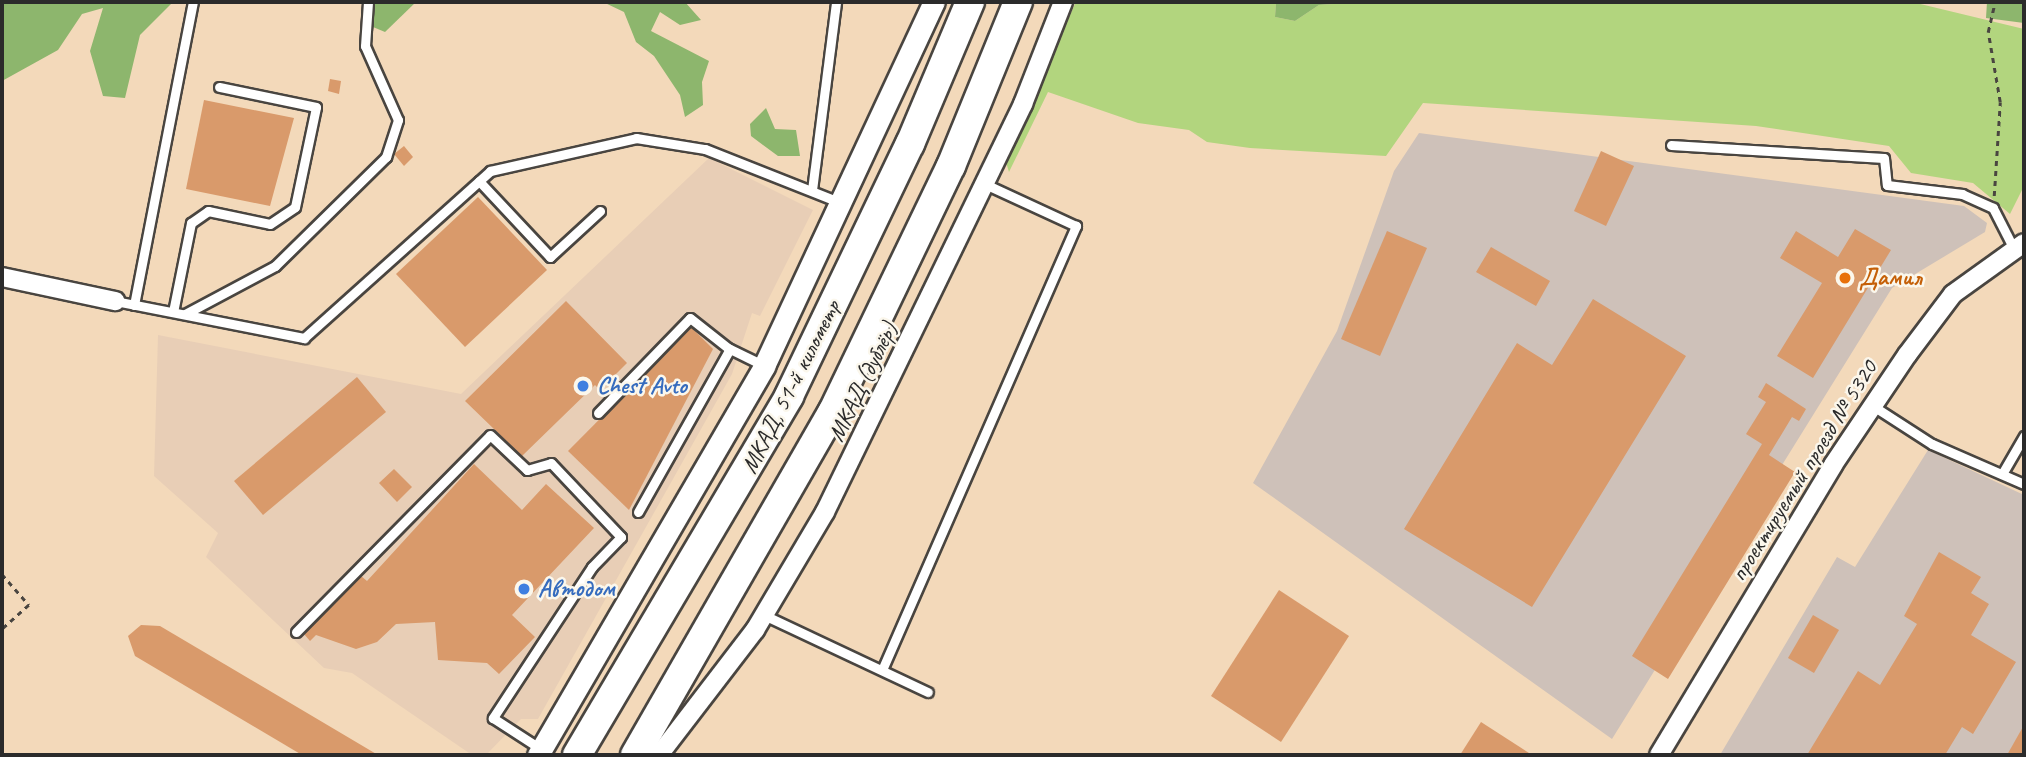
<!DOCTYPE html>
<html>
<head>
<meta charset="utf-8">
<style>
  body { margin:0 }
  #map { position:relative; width:2026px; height:757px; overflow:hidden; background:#f3d9ba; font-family:Caveat,sans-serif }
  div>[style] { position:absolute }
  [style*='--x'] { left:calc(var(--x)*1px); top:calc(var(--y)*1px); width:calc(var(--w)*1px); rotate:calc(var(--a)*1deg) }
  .built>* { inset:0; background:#e8ceb6 }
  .industrial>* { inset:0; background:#cec1b9 }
  .green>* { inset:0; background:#b2d57e }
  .forest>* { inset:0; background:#8db66d }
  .building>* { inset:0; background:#d99a6b }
  .path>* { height:2.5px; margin-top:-1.25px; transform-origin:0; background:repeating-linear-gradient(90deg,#494540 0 5px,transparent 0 10px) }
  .roads { filter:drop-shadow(2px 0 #494540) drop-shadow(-2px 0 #494540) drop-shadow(0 2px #494540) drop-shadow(0 -2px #494540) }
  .service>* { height:9px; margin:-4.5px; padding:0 4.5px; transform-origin:4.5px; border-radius:4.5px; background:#fff }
  .minor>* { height:18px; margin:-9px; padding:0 9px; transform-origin:9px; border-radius:9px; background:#fff }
  .tertiary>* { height:21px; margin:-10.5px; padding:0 10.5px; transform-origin:10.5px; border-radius:10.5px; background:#fff }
  .trunk>* { height:28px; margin:-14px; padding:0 14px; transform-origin:14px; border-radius:14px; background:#fff }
  .dots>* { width:19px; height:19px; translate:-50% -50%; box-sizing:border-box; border:4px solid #fbf7ec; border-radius:50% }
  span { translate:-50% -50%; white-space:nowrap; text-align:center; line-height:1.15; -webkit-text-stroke:5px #fbf7ec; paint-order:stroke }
  .food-label { font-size:24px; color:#c56008; font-weight:700 }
  .left { translate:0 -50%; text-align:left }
  .street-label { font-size:24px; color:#2b2b2b }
  .shop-label { font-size:24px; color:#366cbe; font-weight:700 }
  .frame { position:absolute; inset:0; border:4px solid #2b2b2b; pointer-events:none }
</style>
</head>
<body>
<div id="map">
  <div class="built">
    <div style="clip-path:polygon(709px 158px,813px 210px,760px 316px,752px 313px,732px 374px,538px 719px,521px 719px,486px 755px,472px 755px,352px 673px,324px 668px,206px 557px,218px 533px,154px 476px,158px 335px,461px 394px)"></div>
  </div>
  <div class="industrial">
    <div style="clip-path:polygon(1419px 133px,1964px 206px,1987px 223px,1985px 232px,1892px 288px,1612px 739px,1253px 483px,1337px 331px,1394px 171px)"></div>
    <div style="clip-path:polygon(1928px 450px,2024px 495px,2024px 755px,1720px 755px,1837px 557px,1855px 567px)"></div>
  </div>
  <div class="green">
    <div style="clip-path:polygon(1076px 2px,1276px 2px,1275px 17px,1295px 21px,1319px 5px,1359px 2px,1912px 2px,2024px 29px,2024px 186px,2010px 214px,1973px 183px,1911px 173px,1889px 146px,1756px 126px,1423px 103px,1386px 156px,1250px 148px,1207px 142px,1189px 130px,1138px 123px,1048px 92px,1009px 172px,1004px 156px)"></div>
  </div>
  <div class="forest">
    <div style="clip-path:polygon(2px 2px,166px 2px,171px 4px,140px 35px,125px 98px,103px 96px,90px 51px,103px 8px,82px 14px,58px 50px,2px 81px)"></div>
    <div style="clip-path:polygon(375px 2px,416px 2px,385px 32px,373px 27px)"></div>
    <div style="clip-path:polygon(603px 2px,685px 2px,701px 20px,680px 25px,660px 12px,651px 31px,709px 61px,702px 82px,703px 105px,685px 117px,680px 95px,654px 56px,636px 42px,624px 12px)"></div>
    <div style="clip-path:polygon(1276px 2px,1359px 2px,1319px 5px,1295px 21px,1275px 17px)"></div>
    <div style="clip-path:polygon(1987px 2px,2024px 2px,2024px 23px,1986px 18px)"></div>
    <div style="clip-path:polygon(766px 108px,775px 129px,796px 130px,800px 156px,778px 156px,751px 136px,750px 124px)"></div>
  </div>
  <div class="building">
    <div style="clip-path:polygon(330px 79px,341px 81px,339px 94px,328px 91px)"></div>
    <div style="clip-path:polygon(204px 100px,294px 118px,270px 206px,186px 189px)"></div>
    <div style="clip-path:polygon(404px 146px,413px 157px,404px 166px,394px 154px)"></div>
    <div style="clip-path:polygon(1601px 151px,1634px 166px,1606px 226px,1574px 211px)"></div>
    <div style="clip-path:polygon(478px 197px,547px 270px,465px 347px,396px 274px)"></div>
    <div style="clip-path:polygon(1855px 229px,1891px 250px,1813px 378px,1777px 356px,1822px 283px,1780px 258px,1796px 231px,1838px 257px)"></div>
    <div style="clip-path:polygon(1387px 231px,1427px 248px,1380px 356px,1341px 339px)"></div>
    <div style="clip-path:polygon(1491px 247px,1550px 281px,1536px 306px,1476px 272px)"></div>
    <div style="clip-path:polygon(1593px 299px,1686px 356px,1532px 607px,1404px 529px,1517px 343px,1552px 365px)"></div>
    <div style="clip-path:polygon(566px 301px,627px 363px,600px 390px,595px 385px,522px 456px,465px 401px)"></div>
    <div style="clip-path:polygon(691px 327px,713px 349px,629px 510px,568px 451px)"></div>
    <div style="clip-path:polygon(357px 377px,386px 412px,263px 515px,234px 481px)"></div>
    <div style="clip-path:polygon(1766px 383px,1806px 409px,1799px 421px,1792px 417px,1769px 455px,1795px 472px,1668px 679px,1632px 656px,1762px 444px,1746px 434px,1766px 402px,1758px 397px)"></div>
    <div style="clip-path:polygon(474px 464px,522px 510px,546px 484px,594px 528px,512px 615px,535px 637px,499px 674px,487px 663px,438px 660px,435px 622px,396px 624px,377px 642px,356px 649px,316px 635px,310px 641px,304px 634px,361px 576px,367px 581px)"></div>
    <div style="clip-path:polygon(394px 469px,412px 487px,397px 502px,379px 483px)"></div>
    <div style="clip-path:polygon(1939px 552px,1981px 577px,1971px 593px,1989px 604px,1971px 635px,2016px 662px,1973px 734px,1962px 727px,1945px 755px,1807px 755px,1858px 671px,1880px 685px,1917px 624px,1904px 616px)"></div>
    <div style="clip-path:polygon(1279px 590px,1349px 636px,1281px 742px,1211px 696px)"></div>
    <div style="clip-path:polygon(1813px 615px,1839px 630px,1814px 673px,1788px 658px)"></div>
    <div style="clip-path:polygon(141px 625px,160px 626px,378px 755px,302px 755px,135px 656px,128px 636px)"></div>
    <div style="clip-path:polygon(1481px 722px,1532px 755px,1460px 755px)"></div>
    <div style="clip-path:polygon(2024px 725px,2024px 755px,2007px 755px)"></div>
  </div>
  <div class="path">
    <div style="--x:1994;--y:196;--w:94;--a:-86.3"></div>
    <div style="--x:2000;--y:102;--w:71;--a:-99.7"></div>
    <div style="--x:1988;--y:32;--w:31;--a:-77"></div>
    <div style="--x:2;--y:574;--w:41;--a:48.9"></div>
    <div style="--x:29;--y:605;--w:36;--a:138"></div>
  </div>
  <div class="roads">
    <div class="service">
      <div style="--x:1671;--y:145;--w:213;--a:3.5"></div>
      <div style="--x:1884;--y:158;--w:27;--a:84"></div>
      <div style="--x:1887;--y:185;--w:76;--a:6.8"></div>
      <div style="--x:1962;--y:194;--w:34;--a:24"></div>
      <div style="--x:1993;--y:208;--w:44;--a:62.9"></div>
      <div style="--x:479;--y:181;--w:104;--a:46.9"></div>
      <div style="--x:550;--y:257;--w:68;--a:-42.6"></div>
      <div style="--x:812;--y:190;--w:190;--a:-82.7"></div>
      <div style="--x:115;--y:301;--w:193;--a:11.1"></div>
      <div style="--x:304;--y:338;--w:250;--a:-41.9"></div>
      <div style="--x:490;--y:171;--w:150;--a:-12.7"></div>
      <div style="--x:636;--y:138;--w:70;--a:9.1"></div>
      <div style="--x:705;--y:149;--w:144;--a:21.6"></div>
      <div style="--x:134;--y:305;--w:309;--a:-79"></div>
      <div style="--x:173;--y:312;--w:91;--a:-78.6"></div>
      <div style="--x:191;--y:223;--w:21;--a:-35"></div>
      <div style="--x:208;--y:211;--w:63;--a:11.8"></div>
      <div style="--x:270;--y:224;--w:30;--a:-34"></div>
      <div style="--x:295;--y:207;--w:102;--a:-78.1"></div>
      <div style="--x:316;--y:107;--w:99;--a:-168.3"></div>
      <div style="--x:185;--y:314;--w:102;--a:-28.1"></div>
      <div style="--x:275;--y:266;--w:156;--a:-44.5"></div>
      <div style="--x:386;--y:157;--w:39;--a:-72"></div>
      <div style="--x:398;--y:120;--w:81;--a:-114"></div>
      <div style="--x:365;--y:46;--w:44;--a:-86.1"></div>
      <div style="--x:1873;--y:406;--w:70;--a:32.8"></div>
      <div style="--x:1932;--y:444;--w:100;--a:23.5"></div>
      <div style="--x:598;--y:413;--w:132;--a:-45.9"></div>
      <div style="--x:690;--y:318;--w:48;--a:38.3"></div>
      <div style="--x:728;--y:348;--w:39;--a:26"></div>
      <div style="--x:2002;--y:474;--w:44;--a:-59.9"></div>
      <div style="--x:638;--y:512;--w:187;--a:-60.6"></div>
      <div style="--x:764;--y:615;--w:181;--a:25.2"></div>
      <div style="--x:296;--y:632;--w:276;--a:-45.4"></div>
      <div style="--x:490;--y:435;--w:51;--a:43.4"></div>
      <div style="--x:527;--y:470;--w:25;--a:-16"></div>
      <div style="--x:551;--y:463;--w:102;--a:46.6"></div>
      <div style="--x:621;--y:537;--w:42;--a:134"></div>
      <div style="--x:592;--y:567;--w:181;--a:123.3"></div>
      <div style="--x:493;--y:718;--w:57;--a:32.9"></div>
      <div style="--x:882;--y:670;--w:485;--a:-66.4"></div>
      <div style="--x:1076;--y:226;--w:100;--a:-155.2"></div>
    </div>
    <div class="minor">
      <div style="--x:2;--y:277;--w:116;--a:12"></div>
      <div style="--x:659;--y:755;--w:158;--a:-52.5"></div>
      <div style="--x:755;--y:630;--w:137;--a:-59.3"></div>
      <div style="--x:825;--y:512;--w:454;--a:-64.1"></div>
      <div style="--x:1023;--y:104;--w:110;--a:-68.6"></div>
      <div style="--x:1659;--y:755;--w:338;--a:-59"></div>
      <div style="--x:1833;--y:465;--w:133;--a:-56.1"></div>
      <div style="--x:1907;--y:355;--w:76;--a:-53"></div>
      <div style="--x:1953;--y:294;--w:87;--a:-35.7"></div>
    </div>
    <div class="tertiary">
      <div style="--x:538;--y:755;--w:450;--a:-59.8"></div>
      <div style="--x:764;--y:366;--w:402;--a:-65"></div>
    </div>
    <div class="trunk">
      <div style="--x:577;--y:755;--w:417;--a:-59.4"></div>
      <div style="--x:789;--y:396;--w:280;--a:-64.4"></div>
      <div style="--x:910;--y:144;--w:154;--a:-67.1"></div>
      <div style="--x:635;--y:755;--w:395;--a:-60.1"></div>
      <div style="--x:832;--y:413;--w:274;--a:-64.3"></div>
      <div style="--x:951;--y:166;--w:177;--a:-67.8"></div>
    </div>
  </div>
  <div class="dots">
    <div style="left:1845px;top:278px;background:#e8710a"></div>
    <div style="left:583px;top:386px;background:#3f7fe0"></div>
    <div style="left:524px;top:589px;background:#3f7fe0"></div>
  </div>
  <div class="food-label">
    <span class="left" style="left:1859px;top:278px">Дамил</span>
  </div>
  <div class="street-label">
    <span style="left:863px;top:382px;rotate:-64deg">МКАД (дублёр)</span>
    <span style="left:791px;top:387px;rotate:-63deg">МКАД, 51-й километр</span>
    <span style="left:1804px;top:471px;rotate:-58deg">проектируемый проезд № 5320</span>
  </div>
  <div class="shop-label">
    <span class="left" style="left:597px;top:386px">Chest Avto</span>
    <span class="left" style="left:538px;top:589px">Автодом</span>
  </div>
  <div class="frame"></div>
</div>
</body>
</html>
